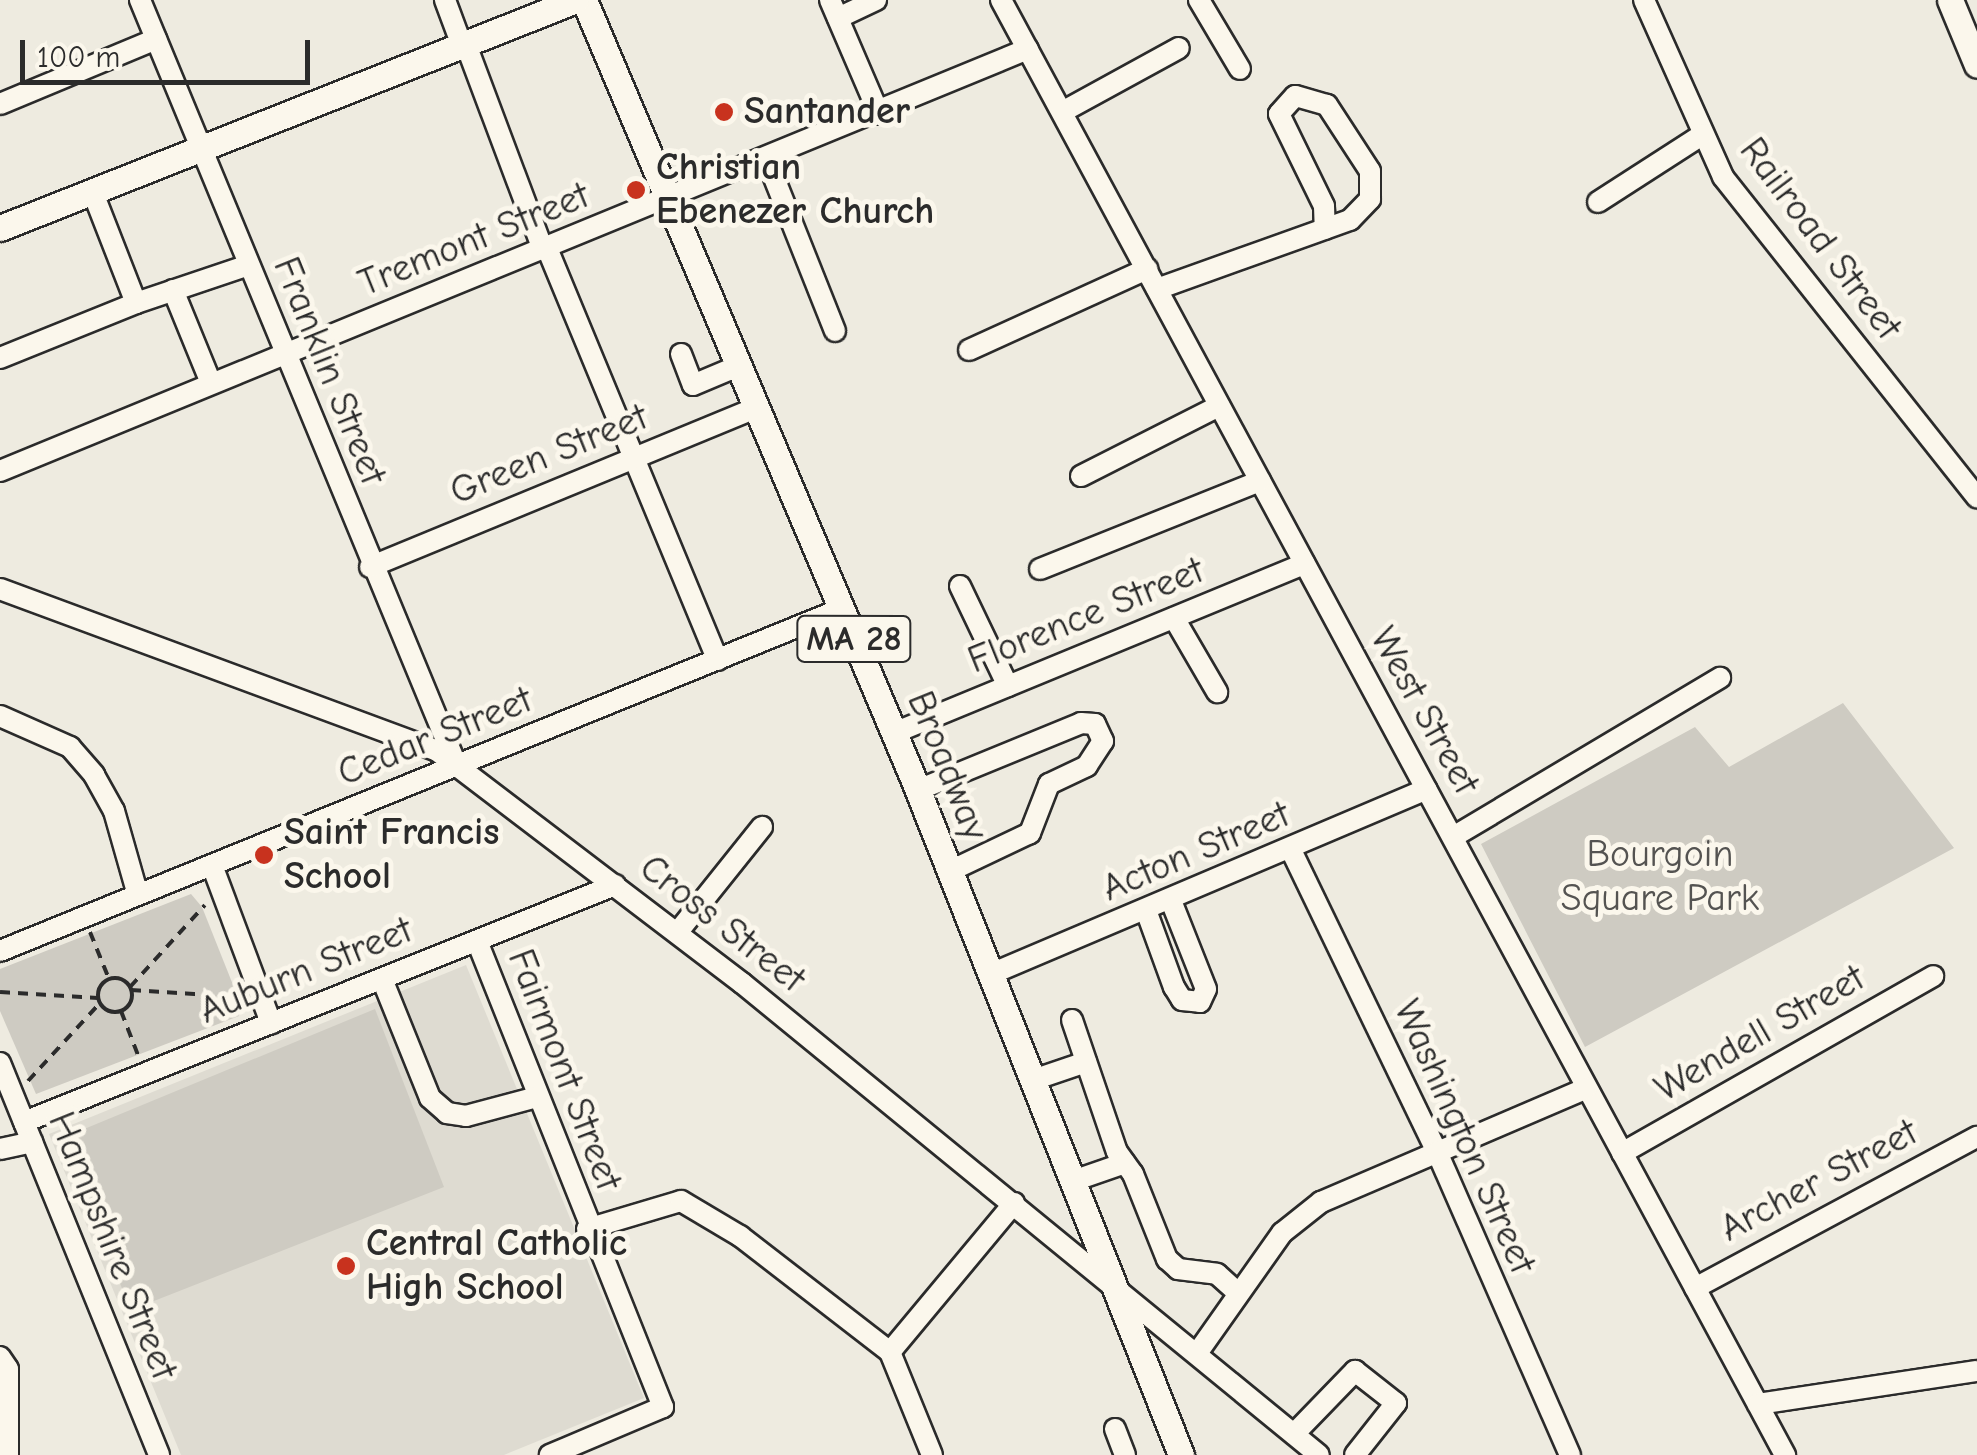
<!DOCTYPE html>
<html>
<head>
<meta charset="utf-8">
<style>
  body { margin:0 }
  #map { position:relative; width:1977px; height:1455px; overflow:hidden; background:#eeebe0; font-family:"Comic Neue",sans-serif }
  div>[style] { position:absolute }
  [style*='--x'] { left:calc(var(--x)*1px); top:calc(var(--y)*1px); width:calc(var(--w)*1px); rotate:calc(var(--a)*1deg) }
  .built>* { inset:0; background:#dedbd1 }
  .green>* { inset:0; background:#cecbc2 }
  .path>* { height:4px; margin-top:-2px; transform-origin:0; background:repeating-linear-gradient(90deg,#2b2b2b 0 10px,transparent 0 18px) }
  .path>.ring { margin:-2px; padding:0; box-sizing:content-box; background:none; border:4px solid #2b2b2b; border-radius:50% }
  .roads { filter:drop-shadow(2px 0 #2b2b2b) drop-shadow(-2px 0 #2b2b2b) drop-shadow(0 2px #2b2b2b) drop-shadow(0 -2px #2b2b2b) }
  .minor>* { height:20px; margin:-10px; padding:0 10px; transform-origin:10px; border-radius:10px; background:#fbf7ec }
  .major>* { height:25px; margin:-12.5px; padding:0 12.5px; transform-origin:12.5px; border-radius:12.5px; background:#fbf7ec }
  .dots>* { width:28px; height:28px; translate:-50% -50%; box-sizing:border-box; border:5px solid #fbf7ec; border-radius:50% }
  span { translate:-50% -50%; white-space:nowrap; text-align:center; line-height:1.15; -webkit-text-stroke:10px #fbf7ec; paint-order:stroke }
  .shield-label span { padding:2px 8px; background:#fbf7ec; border:2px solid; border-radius:8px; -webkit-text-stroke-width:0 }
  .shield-label { font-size:35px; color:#2b2b2b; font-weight:700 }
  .poi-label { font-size:38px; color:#2b2b2b; font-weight:700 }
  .left { translate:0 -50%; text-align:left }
  .street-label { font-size:38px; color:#2b2b2b }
  .park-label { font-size:38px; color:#545351 }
  .scale { position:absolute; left:20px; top:40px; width:290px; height:45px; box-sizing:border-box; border:5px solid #2b2b2b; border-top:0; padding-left:12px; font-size:30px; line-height:35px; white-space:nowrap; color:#2b2b2b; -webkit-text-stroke:8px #fbf7ec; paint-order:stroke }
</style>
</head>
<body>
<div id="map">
  <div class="built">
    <div style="clip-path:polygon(466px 965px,644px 1398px,504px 1455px,181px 1455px,49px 1134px)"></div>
  </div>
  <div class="green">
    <div style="clip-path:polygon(1843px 703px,1954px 848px,1585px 1047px,1481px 844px,1695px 727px,1729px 767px)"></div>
    <div style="clip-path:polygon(191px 894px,202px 907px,241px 1005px,239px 1016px,36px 1094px,0 1011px,0 969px)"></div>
    <div style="clip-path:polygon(375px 1009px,444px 1187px,131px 1310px,60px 1139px)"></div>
  </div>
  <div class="path">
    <div style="--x:90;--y:932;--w:51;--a:68"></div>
    <div class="ring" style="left:98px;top:978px;width:30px;height:30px"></div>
    <div style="--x:130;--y:987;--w:111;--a:-47.6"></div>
    <div style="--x:131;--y:990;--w:111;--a:3.6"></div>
    <div style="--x:0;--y:992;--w:98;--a:3.5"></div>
    <div style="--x:121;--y:1011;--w:47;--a:68.9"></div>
    <div style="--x:28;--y:1081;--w:106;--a:-47.3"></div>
  </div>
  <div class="roads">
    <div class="minor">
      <div style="--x:140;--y:0;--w:827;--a:67.53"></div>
      <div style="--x:445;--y:0;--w:46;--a:69.6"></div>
      <div style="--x:830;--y:0;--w:124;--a:66.7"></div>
      <div style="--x:1001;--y:0;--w:1653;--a:61.68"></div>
      <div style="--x:1199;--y:0;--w:80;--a:59.3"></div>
      <div style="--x:1644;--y:0;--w:194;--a:65.9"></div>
      <div style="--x:1723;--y:177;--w:409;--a:51.6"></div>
      <div style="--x:838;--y:18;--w:42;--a:-25.3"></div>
      <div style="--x:465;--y:42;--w:222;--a:69.4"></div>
      <div style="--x:0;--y:104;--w:169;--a:-22.6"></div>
      <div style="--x:1062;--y:112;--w:133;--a:-28.7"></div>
      <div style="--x:767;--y:160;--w:184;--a:68.3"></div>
      <div style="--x:1598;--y:202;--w:124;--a:-32.8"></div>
      <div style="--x:547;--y:248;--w:446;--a:67.5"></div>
      <div style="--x:1157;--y:289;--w:205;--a:-19.7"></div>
      <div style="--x:1350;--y:220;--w:29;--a:-46"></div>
      <div style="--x:1370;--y:199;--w:28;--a:-90"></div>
      <div style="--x:1370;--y:171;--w:79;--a:-123.1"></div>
      <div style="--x:1327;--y:105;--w:33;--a:-164"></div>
      <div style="--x:1295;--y:96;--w:24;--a:132"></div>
      <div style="--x:1279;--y:114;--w:102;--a:63.9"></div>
      <div style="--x:1324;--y:206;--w:23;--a:88"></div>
      <div style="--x:173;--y:290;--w:100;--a:67.8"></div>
      <div style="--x:136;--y:303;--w:119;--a:-18.6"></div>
      <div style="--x:969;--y:350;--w:196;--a:-24.5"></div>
      <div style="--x:681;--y:354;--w:33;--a:69"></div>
      <div style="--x:693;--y:385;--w:49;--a:-22.9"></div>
      <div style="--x:0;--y:358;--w:147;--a:-22"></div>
      <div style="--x:136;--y:303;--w:121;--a:-111.3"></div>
      <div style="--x:0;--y:471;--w:1111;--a:-22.32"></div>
      <div style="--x:1081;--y:476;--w:155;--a:-26.9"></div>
      <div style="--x:370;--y:567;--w:417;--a:-22.4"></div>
      <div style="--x:1040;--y:569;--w:237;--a:-21.8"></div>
      <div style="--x:960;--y:586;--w:111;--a:64.4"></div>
      <div style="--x:0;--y:589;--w:465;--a:20.3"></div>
      <div style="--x:436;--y:750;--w:385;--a:37.3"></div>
      <div style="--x:742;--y:983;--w:745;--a:39.28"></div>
      <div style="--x:1174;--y:618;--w:86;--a:59.8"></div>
      <div style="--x:0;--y:716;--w:77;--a:23.9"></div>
      <div style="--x:70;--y:747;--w:37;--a:49"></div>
      <div style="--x:94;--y:775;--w:41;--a:60.9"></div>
      <div style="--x:114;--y:811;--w:87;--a:74.1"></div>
      <div style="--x:894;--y:733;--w:444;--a:-22.4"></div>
      <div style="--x:918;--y:790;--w:176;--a:-22.3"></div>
      <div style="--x:1081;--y:723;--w:14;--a:4"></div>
      <div style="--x:1095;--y:724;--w:19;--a:65"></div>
      <div style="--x:1103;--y:741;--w:30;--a:123"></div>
      <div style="--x:1087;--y:766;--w:42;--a:154.7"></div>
      <div style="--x:1049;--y:784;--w:53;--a:111.2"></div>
      <div style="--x:1030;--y:833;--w:89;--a:154.6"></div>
      <div style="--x:1453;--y:837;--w:311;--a:-30.8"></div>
      <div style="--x:1291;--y:850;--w:335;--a:64.2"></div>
      <div style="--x:1437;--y:1152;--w:331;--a:66.3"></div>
      <div style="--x:212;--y:865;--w:169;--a:69.5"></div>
      <div style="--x:1147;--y:913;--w:79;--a:70"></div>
      <div style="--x:1174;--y:987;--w:15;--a:58"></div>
      <div style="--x:1182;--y:1000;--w:18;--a:6"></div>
      <div style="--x:1200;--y:1002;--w:14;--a:-65"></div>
      <div style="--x:1206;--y:989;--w:92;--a:-111.6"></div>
      <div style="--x:677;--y:933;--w:136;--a:-51.3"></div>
      <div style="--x:477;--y:941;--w:502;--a:68.24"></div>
      <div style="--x:663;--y:1407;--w:123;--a:157"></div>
      <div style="--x:0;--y:951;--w:908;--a:-22.13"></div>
      <div style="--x:991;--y:974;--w:473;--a:-23"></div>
      <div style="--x:382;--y:979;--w:128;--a:68"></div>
      <div style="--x:430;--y:1098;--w:23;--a:41"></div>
      <div style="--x:447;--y:1113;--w:19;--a:9"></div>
      <div style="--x:466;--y:1116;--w:73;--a:-15"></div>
      <div style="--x:1072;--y:1020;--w:139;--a:71.2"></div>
      <div style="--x:1117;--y:1152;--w:27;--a:54"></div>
      <div style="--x:1133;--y:1174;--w:92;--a:68.2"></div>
      <div style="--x:1167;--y:1259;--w:15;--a:42"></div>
      <div style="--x:1178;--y:1269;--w:39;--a:7"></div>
      <div style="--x:1217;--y:1274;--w:27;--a:42"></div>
      <div style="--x:0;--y:1063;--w:423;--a:67.9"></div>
      <div style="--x:1033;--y:1080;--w:56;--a:-18.8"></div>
      <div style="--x:24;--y:1122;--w:637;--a:-21.85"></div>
      <div style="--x:0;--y:1149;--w:33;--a:-12"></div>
      <div style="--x:1622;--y:1153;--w:358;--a:-29.6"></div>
      <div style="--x:1073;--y:1181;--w:55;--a:-19.1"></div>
      <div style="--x:587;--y:1229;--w:98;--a:-16.6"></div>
      <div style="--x:681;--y:1201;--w:69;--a:30.7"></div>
      <div style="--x:740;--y:1236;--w:190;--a:37.7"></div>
      <div style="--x:1695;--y:1288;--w:320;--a:-28.2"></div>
      <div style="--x:1198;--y:1352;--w:146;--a:-54.8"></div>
      <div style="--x:1282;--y:1233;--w:50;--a:-38.5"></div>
      <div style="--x:1321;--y:1202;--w:289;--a:-23.2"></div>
      <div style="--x:0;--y:1357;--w:14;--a:56"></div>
      <div style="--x:8;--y:1369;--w:86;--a:90"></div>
      <div style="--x:1758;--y:1404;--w:221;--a:-8.6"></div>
      <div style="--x:1115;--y:1429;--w:28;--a:69"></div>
      <div style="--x:1294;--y:1434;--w:88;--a:-45.9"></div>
      <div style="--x:1355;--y:1371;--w:52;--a:38"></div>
      <div style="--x:1396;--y:1403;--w:66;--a:128.3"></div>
      <div style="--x:932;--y:1455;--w:111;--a:-112.2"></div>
      <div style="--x:890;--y:1352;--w:194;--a:-50.2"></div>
    </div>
    <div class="major">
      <div style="--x:584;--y:0;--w:850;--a:67.08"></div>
      <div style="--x:915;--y:783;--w:723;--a:68.4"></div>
      <div style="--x:1950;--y:0;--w:70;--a:67.4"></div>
      <div style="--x:0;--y:228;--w:619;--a:-21.6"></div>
    </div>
  </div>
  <div class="dots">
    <div style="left:724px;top:112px;background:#c8321e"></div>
    <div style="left:636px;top:190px;background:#c8321e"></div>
    <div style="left:264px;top:855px;background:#c8321e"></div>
    <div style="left:346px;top:1266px;background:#c8321e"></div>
  </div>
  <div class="shield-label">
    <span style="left:854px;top:639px">MA 28</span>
  </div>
  <div class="poi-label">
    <span class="left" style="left:744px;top:112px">Santander</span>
    <span class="left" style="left:656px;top:190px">Christian<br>Ebenezer Church</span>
    <span class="left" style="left:284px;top:855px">Saint Francis<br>School</span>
    <span class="left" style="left:366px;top:1266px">Central Catholic<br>High School</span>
  </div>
  <div class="street-label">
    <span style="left:1820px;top:239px;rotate:53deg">Railroad Street</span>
    <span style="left:474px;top:240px;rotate:-22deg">Tremont Street</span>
    <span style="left:329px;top:371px;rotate:68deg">Franklin Street</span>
    <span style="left:549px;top:455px;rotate:-22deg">Green Street</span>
    <span style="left:1086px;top:616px;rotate:-22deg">Florence Street</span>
    <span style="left:1424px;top:711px;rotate:61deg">West Street</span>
    <span style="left:435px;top:737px;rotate:-22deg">Cedar Street</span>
    <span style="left:947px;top:766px;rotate:68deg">Broadway</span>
    <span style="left:1196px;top:852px;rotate:-23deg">Acton Street</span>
    <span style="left:722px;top:924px;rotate:38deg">Cross Street</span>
    <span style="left:306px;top:971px;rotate:-22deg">Auburn Street</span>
    <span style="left:1760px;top:1034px;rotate:-30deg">Wendell Street</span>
    <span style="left:564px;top:1070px;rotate:69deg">Fairmont Street</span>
    <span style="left:1464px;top:1137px;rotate:66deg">Washington Street</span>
    <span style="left:1819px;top:1181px;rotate:-28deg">Archer Street</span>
    <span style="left:112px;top:1246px;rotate:68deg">Hampshire Street</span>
  </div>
  <div class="park-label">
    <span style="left:1660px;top:877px">Bourgoin<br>Square Park</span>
  </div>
  <div class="scale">100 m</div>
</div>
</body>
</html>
